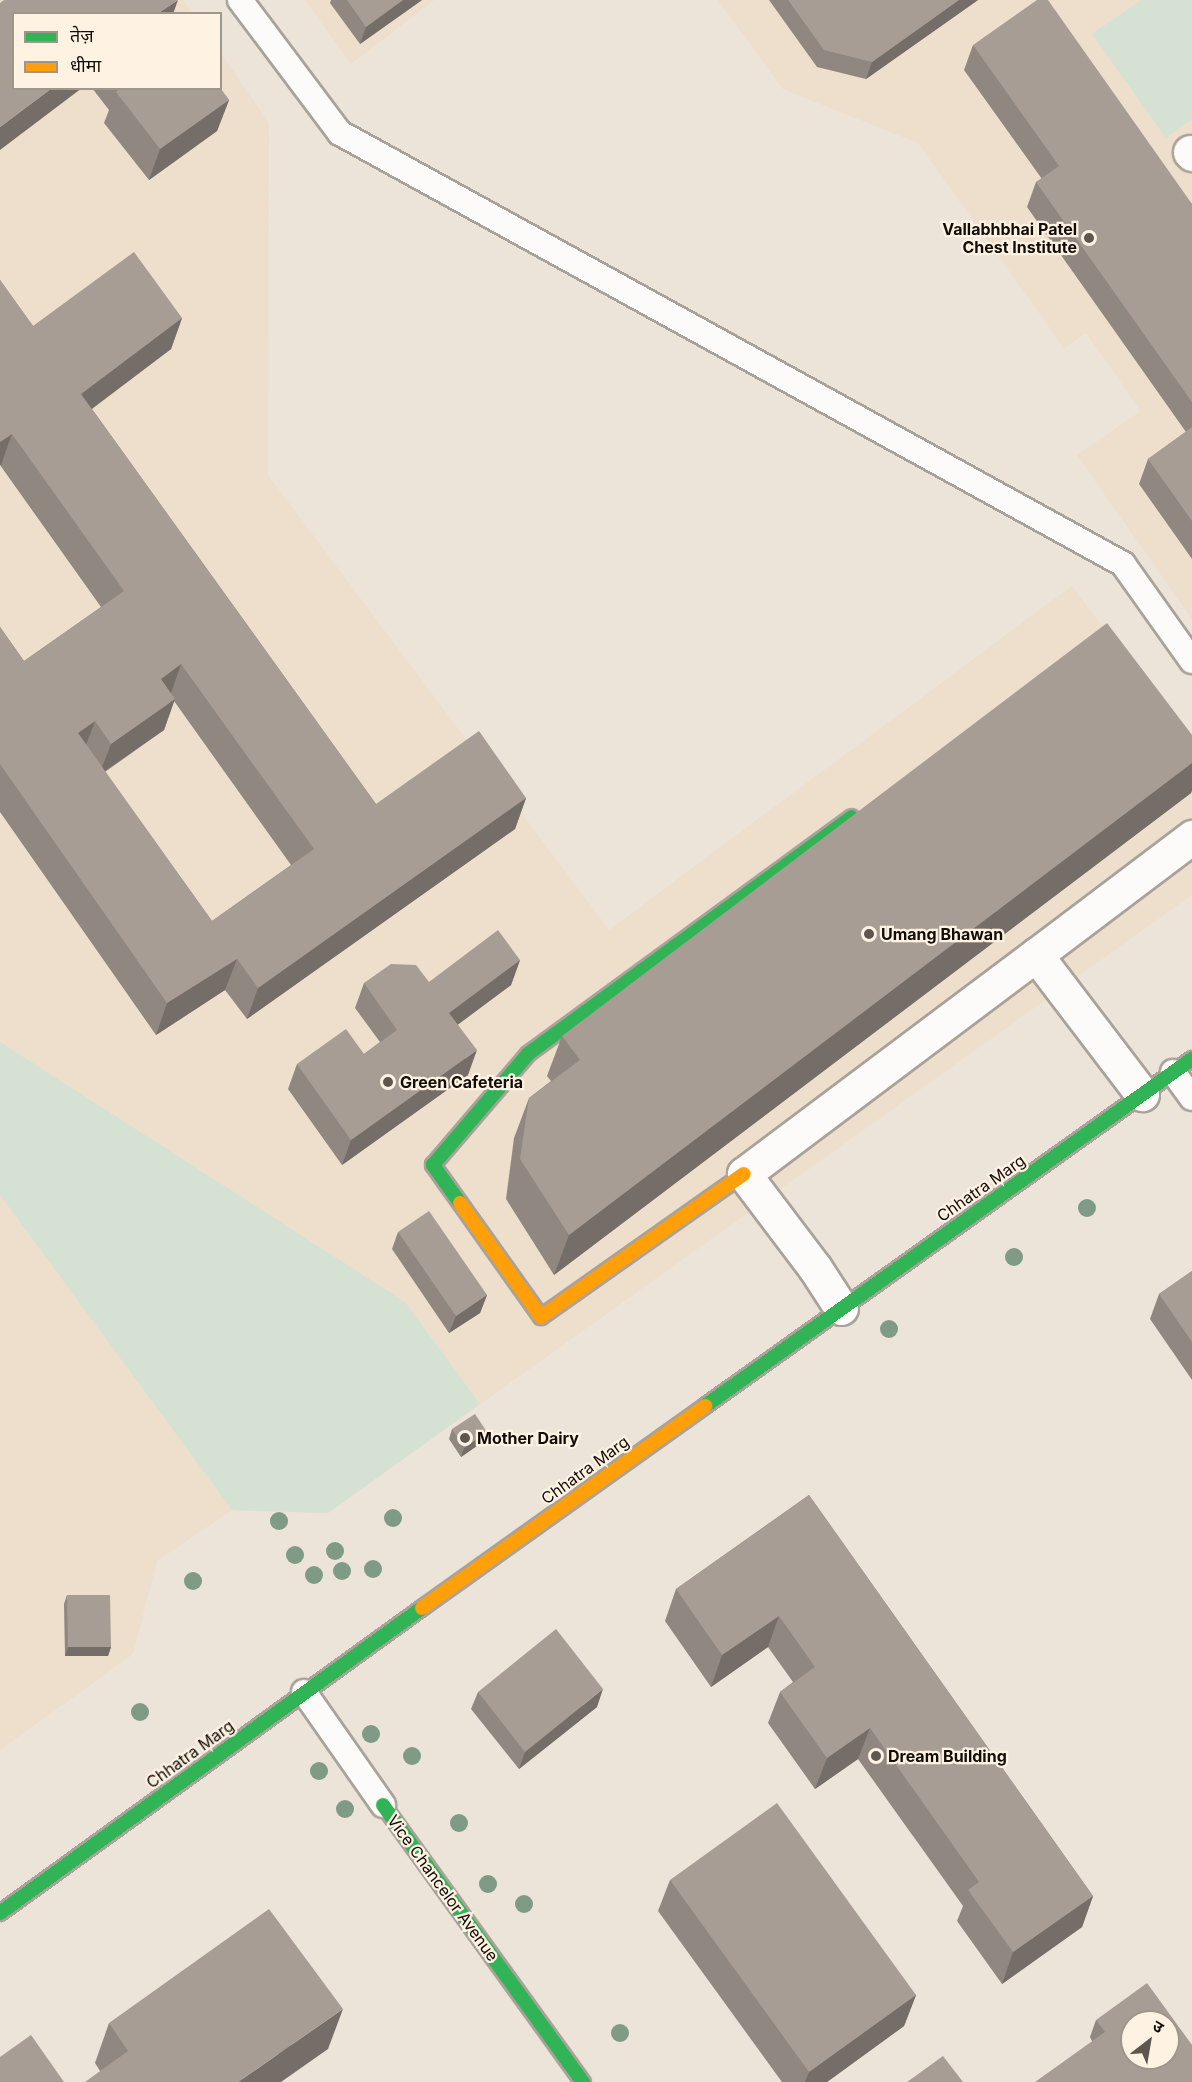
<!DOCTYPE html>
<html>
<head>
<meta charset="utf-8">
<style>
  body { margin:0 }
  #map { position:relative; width:1192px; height:2082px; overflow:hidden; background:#ece3d9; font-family:Inter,"Noto Sans Devanagari",sans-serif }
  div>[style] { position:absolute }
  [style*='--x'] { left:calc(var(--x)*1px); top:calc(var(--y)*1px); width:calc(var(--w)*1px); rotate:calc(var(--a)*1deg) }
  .built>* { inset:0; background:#eedecc }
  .green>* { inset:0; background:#d5e2d3 }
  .roads { filter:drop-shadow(2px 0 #a8a29a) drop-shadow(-2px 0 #a8a29a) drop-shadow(0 2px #a8a29a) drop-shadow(0 -2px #a8a29a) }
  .lane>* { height:24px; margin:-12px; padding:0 12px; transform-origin:12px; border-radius:12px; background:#fcfbf9 }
  .street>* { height:33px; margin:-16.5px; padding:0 16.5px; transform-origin:16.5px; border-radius:16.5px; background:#fcfbf9 }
  .fast>* { height:14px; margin:-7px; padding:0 7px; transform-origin:7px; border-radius:7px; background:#30b455 }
  .slow>* { height:14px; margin:-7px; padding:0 7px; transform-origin:7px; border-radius:7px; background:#ff9f0a }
  .trees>* { width:18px; height:18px; margin:-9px; border-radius:50%; background:#7f9b85 }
  .wall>* { inset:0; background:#908780 }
  .shaded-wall>* { inset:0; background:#756e68 }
  .building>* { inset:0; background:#a79d95 }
  .dots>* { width:16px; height:16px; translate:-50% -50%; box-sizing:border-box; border:3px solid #fef2e3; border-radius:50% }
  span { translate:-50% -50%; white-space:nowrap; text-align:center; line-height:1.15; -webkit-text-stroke:4.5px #fef2e3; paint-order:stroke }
  .poi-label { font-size:16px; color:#110c06; font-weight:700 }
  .right { translate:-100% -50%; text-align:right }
  .left { translate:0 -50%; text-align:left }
  .street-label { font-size:16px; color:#110c06 }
  .legend { position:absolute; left:12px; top:12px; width:210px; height:78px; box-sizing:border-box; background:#fef2e3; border:2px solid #9f968b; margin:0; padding:8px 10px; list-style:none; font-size:18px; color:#110c06 }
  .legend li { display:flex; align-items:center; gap:12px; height:30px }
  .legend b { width:30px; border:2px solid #9f968b }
  .north { position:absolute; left:1120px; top:2010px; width:60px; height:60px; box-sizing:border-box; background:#fef2e3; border:2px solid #9f968b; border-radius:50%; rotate:31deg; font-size:16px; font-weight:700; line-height:24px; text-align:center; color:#110c06 }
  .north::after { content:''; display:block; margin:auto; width:21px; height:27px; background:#5e5750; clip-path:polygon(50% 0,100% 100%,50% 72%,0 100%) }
</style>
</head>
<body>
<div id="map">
  <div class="built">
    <div style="clip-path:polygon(0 0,183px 0,193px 13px,14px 14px,14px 88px,220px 88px,221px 53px,269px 123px,268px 475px,609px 930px,1072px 586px,1192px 747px,1192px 895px,328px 1513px,232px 1510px,157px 1561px,133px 1654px,0 1750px)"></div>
    <div style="clip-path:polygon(305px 0,434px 0,351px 64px)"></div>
    <div style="clip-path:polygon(718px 0,1192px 0,1192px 619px,1077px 455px,1141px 411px,1086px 333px,1064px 348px,918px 143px,783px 89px)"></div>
  </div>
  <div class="green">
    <div style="clip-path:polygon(1141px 0,1192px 0,1192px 119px,1166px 138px,1092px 34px)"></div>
    <div style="clip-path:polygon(0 1042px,405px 1302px,480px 1404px,328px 1513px,232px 1510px,0 1195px)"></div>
  </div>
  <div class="roads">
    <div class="lane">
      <div style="--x:240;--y:0;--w:166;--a:53.1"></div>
      <div style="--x:340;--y:133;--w:894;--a:28.83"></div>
      <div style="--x:1123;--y:564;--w:119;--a:54.6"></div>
      <div style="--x:1173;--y:1072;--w:32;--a:54"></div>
      <div style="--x:304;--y:1692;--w:138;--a:55"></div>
    </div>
    <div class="street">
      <div style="--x:1190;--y:152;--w:3;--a:45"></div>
      <div style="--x:1036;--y:955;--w:196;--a:-37.1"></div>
      <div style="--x:841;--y:1308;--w:48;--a:-123"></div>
      <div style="--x:815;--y:1268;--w:118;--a:-127.1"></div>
      <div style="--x:744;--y:1174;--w:365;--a:-36.9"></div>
      <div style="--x:1036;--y:955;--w:175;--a:52.7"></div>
    </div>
    <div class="fast">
      <div style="--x:460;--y:1203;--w:47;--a:-125.4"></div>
      <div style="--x:433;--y:1165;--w:146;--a:-49.4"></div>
      <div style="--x:528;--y:1054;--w:401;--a:-36.2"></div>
      <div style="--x:705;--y:1406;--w:598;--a:-35.47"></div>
      <div style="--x:383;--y:1805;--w:342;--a:54.2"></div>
      <div style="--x:0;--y:1913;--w:521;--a:-35.86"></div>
    </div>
    <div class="slow">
      <div style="--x:460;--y:1203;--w:140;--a:54.6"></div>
      <div style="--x:541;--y:1317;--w:248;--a:-35.2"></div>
      <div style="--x:422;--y:1608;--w:348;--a:-35.5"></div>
    </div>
  </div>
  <div class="trees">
    <div style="left:1087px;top:1208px"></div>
    <div style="left:1014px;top:1257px"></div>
    <div style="left:889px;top:1329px"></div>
    <div style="left:393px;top:1518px"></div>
    <div style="left:279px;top:1521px"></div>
    <div style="left:335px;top:1551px"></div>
    <div style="left:295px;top:1555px"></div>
    <div style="left:373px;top:1569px"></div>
    <div style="left:342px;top:1571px"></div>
    <div style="left:314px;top:1575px"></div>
    <div style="left:193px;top:1581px"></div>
    <div style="left:140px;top:1712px"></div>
    <div style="left:371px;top:1734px"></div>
    <div style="left:412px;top:1756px"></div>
    <div style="left:319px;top:1771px"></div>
    <div style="left:345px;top:1809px"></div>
    <div style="left:459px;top:1823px"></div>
    <div style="left:488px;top:1884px"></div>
    <div style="left:524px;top:1904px"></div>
    <div style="left:620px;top:2033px"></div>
  </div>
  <div class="wall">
    <div style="clip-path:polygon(331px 0,422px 0,360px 44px,330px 3px)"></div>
    <div style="clip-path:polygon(769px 0,978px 0,866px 79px,817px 67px)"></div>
    <div style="clip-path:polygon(973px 45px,1192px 204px,1192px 559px,1139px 484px,1148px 459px,1186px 432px,1027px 207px,1036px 182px,1042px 179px,964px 70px)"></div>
    <div style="clip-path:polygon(92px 88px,220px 88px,229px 100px,217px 131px,149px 180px,104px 123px,109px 110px)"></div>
    <div style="clip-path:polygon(evenodd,0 280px,33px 326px,182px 318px,171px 349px,92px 409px,376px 804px,526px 798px,515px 829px,247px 1019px,225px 990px,156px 1035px,0 812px,0 627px,24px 661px,101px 607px,0 465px,0 280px,174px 701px,291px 865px,212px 921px,105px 772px,164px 730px,174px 701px)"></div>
    <div style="clip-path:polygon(1192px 735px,1192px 790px,1191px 793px,554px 1275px,506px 1199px,514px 1138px,529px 1098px,551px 1081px,547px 1076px,562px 1036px)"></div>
    <div style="clip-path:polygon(520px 960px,511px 985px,458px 1024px,468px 1075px,342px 1165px,288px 1089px,297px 1064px,364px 1054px,380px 1042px,355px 1008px,364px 983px,429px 982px)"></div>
    <div style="clip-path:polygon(398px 1232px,487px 1295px,480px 1313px,449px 1333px,392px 1249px)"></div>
    <div style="clip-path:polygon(1192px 1271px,1192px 1380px,1150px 1319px,1159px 1294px)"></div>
    <div style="clip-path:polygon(452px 1429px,484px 1441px,461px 1457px,449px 1439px)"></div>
    <div style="clip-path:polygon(809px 1495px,1093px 1896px,1082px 1927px,1002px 1984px,957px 1921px,963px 1906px,858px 1759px,815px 1789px,768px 1723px,780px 1692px,793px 1682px,768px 1647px,711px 1687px,665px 1621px,676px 1589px)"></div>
    <div style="clip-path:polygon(67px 1595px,111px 1647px,108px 1656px,65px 1656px,64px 1604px)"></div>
    <div style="clip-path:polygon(478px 1692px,597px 1707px,519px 1769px,471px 1709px)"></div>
    <div style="clip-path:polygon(670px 1880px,916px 1995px,904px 2026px,827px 2082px,782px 2082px,658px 1911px)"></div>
    <div style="clip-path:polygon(1096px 2020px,1192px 2045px,1092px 2041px,1090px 2037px)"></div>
    <div style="clip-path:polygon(109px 2023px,328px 2049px,100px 2071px,95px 2063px)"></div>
  </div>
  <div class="shaded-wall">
    <div style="clip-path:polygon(178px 0,173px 14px,159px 14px,160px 12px)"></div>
    <div style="clip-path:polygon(403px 0,422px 0,360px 44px,366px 27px)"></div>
    <div style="clip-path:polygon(959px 0,978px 0,866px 79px,872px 62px)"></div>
    <div style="clip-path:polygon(52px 88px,82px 88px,0 150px,0 127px)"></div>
    <div style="clip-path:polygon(229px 100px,217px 131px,149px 180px,160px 149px)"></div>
    <div style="clip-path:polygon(182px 318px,171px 349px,70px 425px,81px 394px)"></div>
    <div style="clip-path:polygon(12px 434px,1px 465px,0 465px,0 442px)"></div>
    <div style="clip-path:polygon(181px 664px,170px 696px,161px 679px)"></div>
    <div style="clip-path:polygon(175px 699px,164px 730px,99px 775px,111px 744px)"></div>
    <div style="clip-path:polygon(95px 721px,83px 753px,78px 733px)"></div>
    <div style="clip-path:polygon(1192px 763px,1192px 790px,1191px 793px,554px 1275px,569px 1235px)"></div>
    <div style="clip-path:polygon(526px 798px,515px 829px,247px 1019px,258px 988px)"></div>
    <div style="clip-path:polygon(237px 959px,225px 990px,156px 1035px,167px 1003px)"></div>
    <div style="clip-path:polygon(520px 960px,511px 985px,440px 1038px,449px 1013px)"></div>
    <div style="clip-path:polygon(477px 1050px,468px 1075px,342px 1165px,351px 1140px)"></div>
    <div style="clip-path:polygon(487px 1295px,480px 1313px,449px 1333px,456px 1316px)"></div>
    <div style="clip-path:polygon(487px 1432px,484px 1441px,461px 1457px,464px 1448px)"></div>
    <div style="clip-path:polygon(779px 1616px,768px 1647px,711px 1687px,722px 1655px)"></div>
    <div style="clip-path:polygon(68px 1647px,111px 1647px,108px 1656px,65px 1656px)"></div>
    <div style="clip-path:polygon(603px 1689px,597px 1707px,519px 1769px,525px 1752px)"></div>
    <div style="clip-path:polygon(870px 1728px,858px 1759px,815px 1789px,827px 1758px)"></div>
    <div style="clip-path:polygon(1093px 1896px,1082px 1927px,1002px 1984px,1013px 1952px)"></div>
    <div style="clip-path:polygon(916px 1995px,904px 2026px,827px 2082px,805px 2082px,809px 2072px)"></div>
    <div style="clip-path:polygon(343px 2009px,328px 2049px,281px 2082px,238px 2082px)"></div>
  </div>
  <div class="building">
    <div style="clip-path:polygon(4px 0,178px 0,160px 12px,161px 14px,14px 14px,14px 88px,52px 88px,0 127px,0 3px)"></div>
    <div style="clip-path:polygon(347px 0,403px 0,366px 27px)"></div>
    <div style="clip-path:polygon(788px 0,959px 0,872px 62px,824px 50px)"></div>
    <div style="clip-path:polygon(1037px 0,1048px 0,1192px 204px,1192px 402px,1036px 182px,1059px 166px,973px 45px)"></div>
    <div style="clip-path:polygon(120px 88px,220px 88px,229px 100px,160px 149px,116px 92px)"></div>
    <div style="clip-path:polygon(evenodd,134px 252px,182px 318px,81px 394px,376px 804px,479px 731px,526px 798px,258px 988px,237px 959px,167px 1003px,0 764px,0 627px,24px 661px,124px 591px,12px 434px,0 442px,0 280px,33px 326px,134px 252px,181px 664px,314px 849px,212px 921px,78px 733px,95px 721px,111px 744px,175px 699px,161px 679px,181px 664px)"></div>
    <div style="clip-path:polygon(1192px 427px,1192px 521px,1148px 459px)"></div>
    <div style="clip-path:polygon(1107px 623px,1192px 735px,1192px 763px,569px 1235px,520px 1159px,529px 1098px,580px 1060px,562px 1036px)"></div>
    <div style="clip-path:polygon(498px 930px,520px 960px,449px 1013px,477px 1050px,351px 1140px,297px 1064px,346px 1029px,364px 1054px,397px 1030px,364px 983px,391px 964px,416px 965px,429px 982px)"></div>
    <div style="clip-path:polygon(429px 1211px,487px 1295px,456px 1316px,398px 1232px)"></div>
    <div style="clip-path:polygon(1192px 1271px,1192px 1342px,1159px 1294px)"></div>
    <div style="clip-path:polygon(475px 1414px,487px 1432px,464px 1448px,452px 1429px)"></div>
    <div style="clip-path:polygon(809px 1495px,1093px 1896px,1013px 1952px,968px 1890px,979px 1882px,870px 1728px,827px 1758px,780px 1692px,815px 1667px,779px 1616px,722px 1655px,676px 1589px)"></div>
    <div style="clip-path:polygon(67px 1595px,110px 1595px,111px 1647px,68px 1647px)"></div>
    <div style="clip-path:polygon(556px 1629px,603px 1689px,525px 1752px,478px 1692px)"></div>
    <div style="clip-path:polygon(777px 1803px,916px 1995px,809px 2072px,670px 1880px)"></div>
    <div style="clip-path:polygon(269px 1909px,343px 2009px,238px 2082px,85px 2082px,128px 2051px,109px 2023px)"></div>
    <div style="clip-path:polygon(evenodd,1147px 1983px,1192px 2045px,1192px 2082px,1035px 2082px,1105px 2032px,1096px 2020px,1147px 1983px,1132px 2022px,1168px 2022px,1168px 2058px,1132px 2058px,1132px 2022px)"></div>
    <div style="clip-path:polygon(31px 2035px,64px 2082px,0 2082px,0 2057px)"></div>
    <div style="clip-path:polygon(943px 2056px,963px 2082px,907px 2082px)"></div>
  </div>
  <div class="dots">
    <div style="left:1089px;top:238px;background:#5e5750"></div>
    <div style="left:869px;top:934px;background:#5e5750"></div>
    <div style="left:388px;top:1082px;background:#5e5750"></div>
    <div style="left:465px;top:1438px;background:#5e5750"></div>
    <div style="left:876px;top:1756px;background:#5e5750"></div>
  </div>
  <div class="poi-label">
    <span class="right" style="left:1077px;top:238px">Vallabhbhai Patel<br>Chest Institute</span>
    <span class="left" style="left:881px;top:934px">Umang Bhawan</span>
    <span class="left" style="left:400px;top:1082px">Green Cafeteria</span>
    <span class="left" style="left:477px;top:1438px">Mother Dairy</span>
    <span class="left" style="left:888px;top:1756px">Dream Building</span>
  </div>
  <div class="street-label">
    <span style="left:981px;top:1188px;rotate:-35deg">Chhatra Marg</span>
    <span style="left:585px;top:1470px;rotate:-36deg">Chhatra Marg</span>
    <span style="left:190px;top:1754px;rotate:-36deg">Chhatra Marg</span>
    <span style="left:443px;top:1888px;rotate:54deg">Vice Chancelor Avenue</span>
  </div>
  <ul class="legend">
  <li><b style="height:8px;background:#30b455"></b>तेज़</li>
  <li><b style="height:8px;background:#ff9f0a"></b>धीमा</li>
  </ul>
  <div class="north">उ</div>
</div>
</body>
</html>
